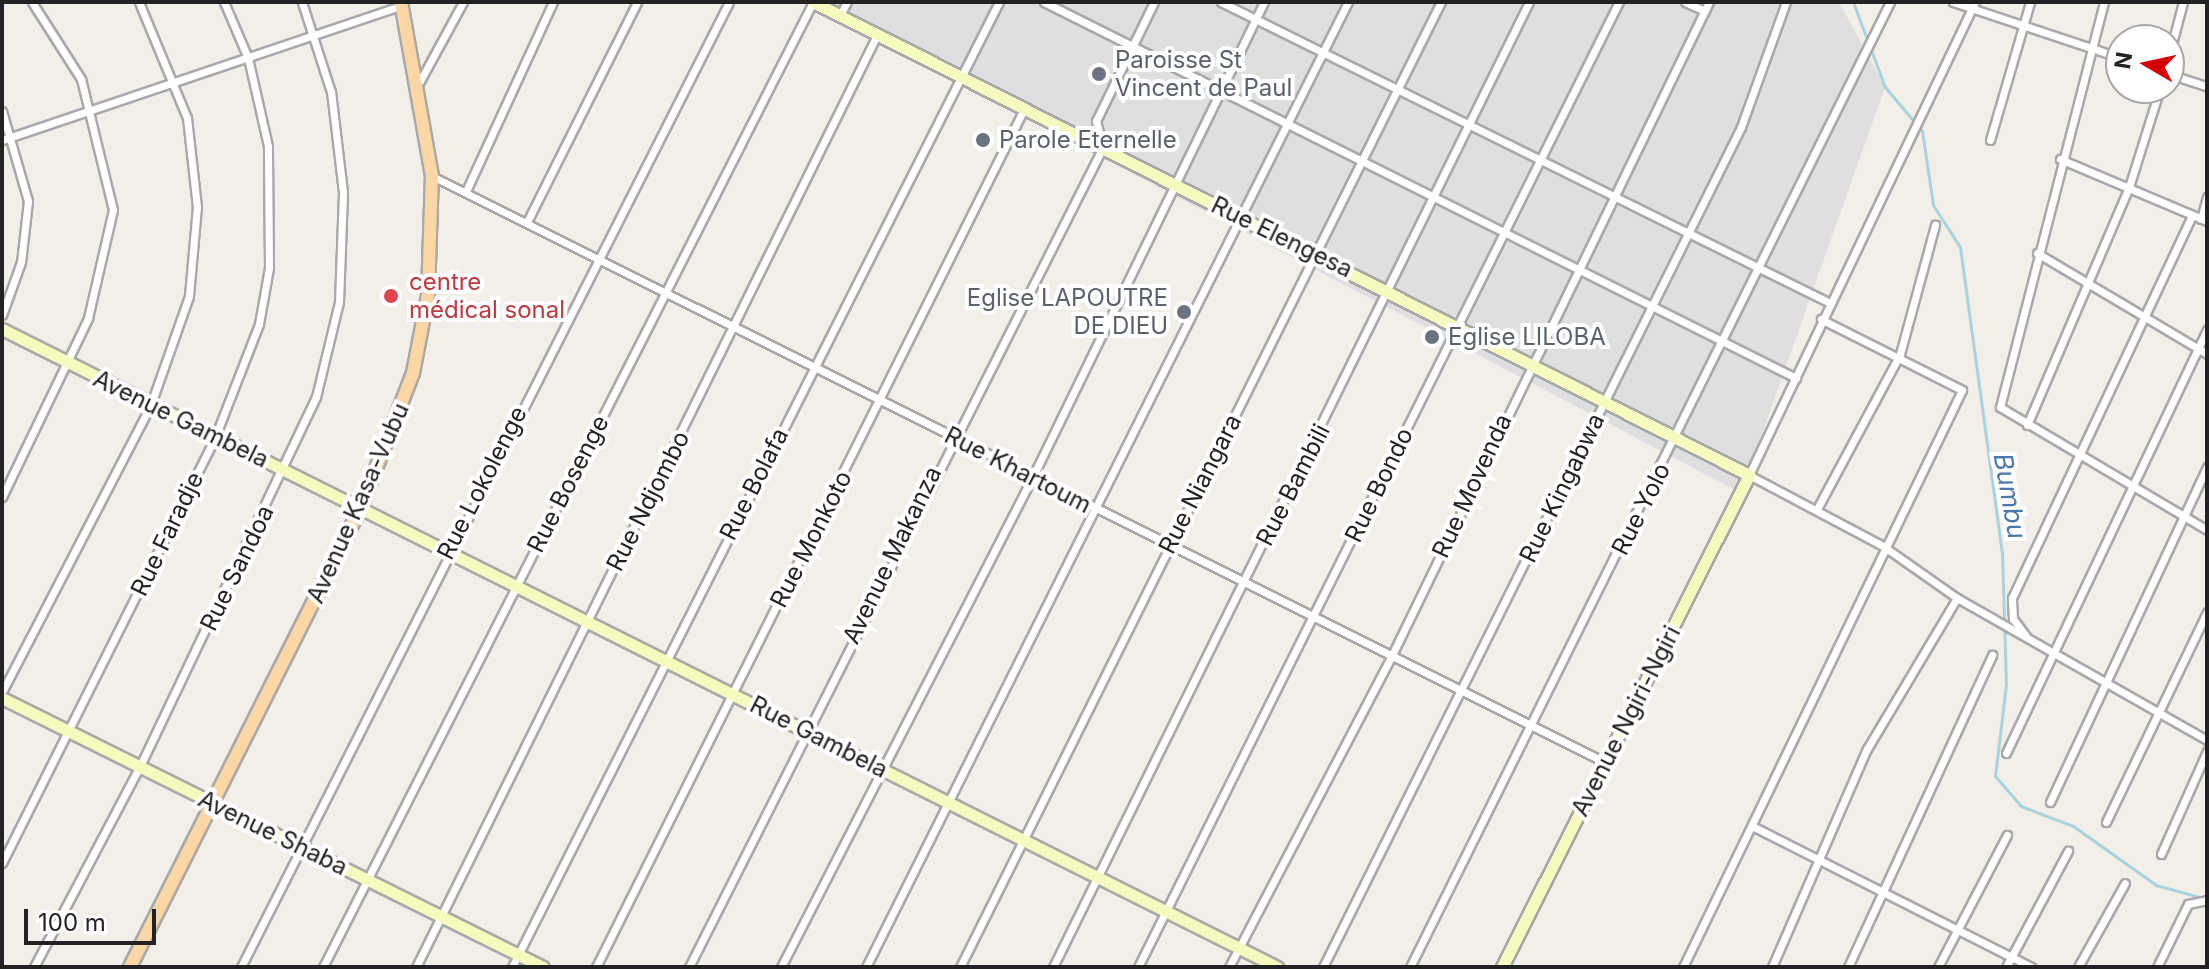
<!DOCTYPE html>
<html>
<head>
<meta charset="utf-8">
<style>
  body { margin:0 }
  #map { position:relative; width:2209px; height:969px; overflow:hidden; background:#f2efe9; font-family:Inter,sans-serif }
  div>[style] { position:absolute }
  [style*='--x'] { left:calc(var(--x)*1px); top:calc(var(--y)*1px); width:calc(var(--w)*1px); rotate:calc(var(--a)*1deg) }
  .residential>* { inset:0; background:#e0dfdf }
  .stream>* { height:3px; margin:-1.5px; padding:0 1.5px; transform-origin:1.5px; border-radius:1.5px; background:#aad3df }
  .roads { filter:drop-shadow(2px 0 #a9a9a9) drop-shadow(-2px 0 #a9a9a9) drop-shadow(0 2px #a9a9a9) drop-shadow(0 -2px #a9a9a9) }
  .street>* { height:7px; margin:-3.5px; padding:0 3.5px; transform-origin:3.5px; border-radius:3.5px; background:#fff }
  .secondary>* { height:11px; margin:-5.5px; padding:0 5.5px; transform-origin:5.5px; border-radius:5.5px; background:#f7fabf }
  .primary>* { height:12px; margin:-6px; padding:0 6px; transform-origin:6px; border-radius:6px; background:#fcd6a4 }
  .dots>* { width:22px; height:22px; translate:-50% -50%; box-sizing:border-box; border:4px solid #fff; border-radius:50% }
  span { translate:-50% -50%; white-space:nowrap; text-align:center; line-height:1.15; -webkit-text-stroke:8px #fff; paint-order:stroke }
  .worship-label { font-size:24px; color:#5b616d }
  .left { translate:0 -50%; text-align:left }
  .right { translate:-100% -50%; text-align:right }
  .street-label { font-size:24px; color:#222 }
  .health-label { font-size:24px; color:#be3a42 }
  .water-label { font-size:26px; color:#4a7aab; font-style:italic }
  .frame { position:absolute; inset:0; border:4px solid #222; pointer-events:none }
  .north { position:absolute; left:2105px; top:24px; width:80px; height:80px; box-sizing:border-box; background:#fff; border:2px solid #a7a7a7; border-radius:50%; rotate:279deg; font-size:22px; font-weight:700; line-height:32px; text-align:center; color:#222 }
  .north::after { content:''; display:block; margin:auto; width:28px; height:36px; background:#d40000; clip-path:polygon(50% 0,100% 100%,50% 72%,0 100%) }
  .scale { position:absolute; left:24px; top:909px; width:132px; height:36px; box-sizing:border-box; border:4px solid #222; border-top:0; padding-left:10px; font-size:24px; line-height:28px; white-space:nowrap; color:#222; -webkit-text-stroke:6px #fff; paint-order:stroke }
</style>
</head>
<body>
<div id="map">
  <div class="residential">
    <div style="clip-path:polygon(806px 2px,1839px 2px,1885px 87px,1741px 493px)"></div>
  </div>
  <div class="stream">
    <div style="--x:1853;--y:2;--w:91;--a:69.4"></div>
    <div style="--x:1885;--y:87;--w:57;--a:49.9"></div>
    <div style="--x:1922;--y:131;--w:75;--a:81.5"></div>
    <div style="--x:1933;--y:205;--w:50;--a:57.3"></div>
    <div style="--x:1960;--y:247;--w:308;--a:82.2"></div>
    <div style="--x:2002;--y:552;--w:132;--a:88.3"></div>
    <div style="--x:2006;--y:684;--w:93;--a:96.8"></div>
    <div style="--x:1995;--y:776;--w:40;--a:49"></div>
    <div style="--x:2021;--y:806;--w:56;--a:21"></div>
    <div style="--x:2073;--y:826;--w:102;--a:35.4"></div>
    <div style="--x:2156;--y:885;--w:49;--a:15.5"></div>
  </div>
  <div class="roads">
    <div class="street">
      <div style="--x:1044;--y:2;--w:841;--a:26.57"></div>
      <div style="--x:1221;--y:2;--w:677;--a:26.3"></div>
      <div style="--x:1685;--y:2;--w:22;--a:24"></div>
      <div style="--x:1953;--y:2;--w:177;--a:18.4"></div>
      <div style="--x:1975;--y:2;--w:524;--a:115.54"></div>
      <div style="--x:1749;--y:475;--w:152;--a:27.9"></div>
      <div style="--x:1883;--y:546;--w:90;--a:35.1"></div>
      <div style="--x:1957;--y:598;--w:288;--a:29.6"></div>
      <div style="--x:2104;--y:2;--w:418;--a:104.4"></div>
      <div style="--x:2000;--y:407;--w:241;--a:30.7"></div>
      <div style="--x:840;--y:15;--w:15;--a:-62"></div>
      <div style="--x:2169;--y:55;--w:55;--a:-75.2"></div>
      <div style="--x:2169;--y:74;--w:40;--a:18"></div>
      <div style="--x:420;--y:81;--w:90;--a:-61.4"></div>
      <div style="--x:2;--y:111;--w:94;--a:73.9"></div>
      <div style="--x:28;--y:201;--w:61;--a:96.5"></div>
      <div style="--x:21;--y:262;--w:56;--a:109.7"></div>
      <div style="--x:2;--y:140;--w:422;--a:-18.6"></div>
      <div style="--x:1990;--y:140;--w:144;--a:-73.8"></div>
      <div style="--x:2060;--y:159;--w:160;--a:22.9"></div>
      <div style="--x:432;--y:176;--w:1311;--a:26.55"></div>
      <div style="--x:467;--y:189;--w:206;--a:-65.3"></div>
      <div style="--x:2201;--y:219;--w:23;--a:-75"></div>
      <div style="--x:528;--y:220;--w:244;--a:-63.4"></div>
      <div style="--x:2037;--y:253;--w:198;--a:30.7"></div>
      <div style="--x:2027;--y:425;--w:259;--a:-66.8"></div>
      <div style="--x:2129;--y:187;--w:104;--a:-72.6"></div>
      <div style="--x:2;--y:497;--w:199;--a:-64.3"></div>
      <div style="--x:88;--y:318;--w:111;--a:-77"></div>
      <div style="--x:113;--y:210;--w:135;--a:-103.7"></div>
      <div style="--x:81;--y:79;--w:91;--a:-122.5"></div>
      <div style="--x:1817;--y:509;--w:176;--a:-61.8"></div>
      <div style="--x:1900;--y:354;--w:134;--a:-74.8"></div>
      <div style="--x:2026;--y:636;--w:21;--a:-127"></div>
      <div style="--x:2013;--y:619;--w:21;--a:-93"></div>
      <div style="--x:2012;--y:598;--w:422;--a:-64.8"></div>
      <div style="--x:2;--y:692;--w:324;--a:-62.6"></div>
      <div style="--x:151;--y:404;--w:114;--a:-70.6"></div>
      <div style="--x:189;--y:296;--w:89;--a:-84.9"></div>
      <div style="--x:197;--y:207;--w:90;--a:-96.4"></div>
      <div style="--x:187;--y:118;--w:126;--a:-112.5"></div>
      <div style="--x:2006;--y:753;--w:469;--a:-64.6"></div>
      <div style="--x:2050;--y:802;--w:370;--a:-64.9"></div>
      <div style="--x:2106;--y:822;--w:233;--a:-64.3"></div>
      <div style="--x:1752;--y:826;--w:313;--a:26.8"></div>
      <div style="--x:2161;--y:854;--w:113;--a:-65.9"></div>
      <div style="--x:2;--y:863;--w:476;--a:-63.4"></div>
      <div style="--x:215;--y:437;--w:121;--a:-68.7"></div>
      <div style="--x:259;--y:324;--w:57;--a:-79.9"></div>
      <div style="--x:269;--y:268;--w:122;--a:-90.5"></div>
      <div style="--x:268;--y:146;--w:90;--a:-102.8"></div>
      <div style="--x:248;--y:58;--w:61;--a:-113.2"></div>
      <div style="--x:34;--y:967;--w:225;--a:-62.2"></div>
      <div style="--x:139;--y:768;--w:411;--a:-64.5"></div>
      <div style="--x:316;--y:397;--w:98;--a:-76.4"></div>
      <div style="--x:339;--y:302;--w:110;--a:-87.9"></div>
      <div style="--x:343;--y:192;--w:101;--a:-96.8"></div>
      <div style="--x:331;--y:92;--w:95;--a:-107.9"></div>
      <div style="--x:241;--y:967;--w:1081;--a:-63.17"></div>
      <div style="--x:323;--y:967;--w:1082;--a:-63.08"></div>
      <div style="--x:416;--y:967;--w:1040;--a:-63.68"></div>
      <div style="--x:512;--y:967;--w:1081;--a:-63.22"></div>
      <div style="--x:596;--y:967;--w:959;--a:-63.49"></div>
      <div style="--x:689;--y:967;--w:919;--a:-63.21"></div>
      <div style="--x:1103;--y:147;--w:27;--a:-105"></div>
      <div style="--x:1096;--y:121;--w:132;--a:-64"></div>
      <div style="--x:781;--y:967;--w:552;--a:-62.83"></div>
      <div style="--x:1033;--y:476;--w:527;--a:-64.02"></div>
      <div style="--x:866;--y:967;--w:1079;--a:-63.46"></div>
      <div style="--x:960;--y:967;--w:1078;--a:-63.51"></div>
      <div style="--x:1053;--y:967;--w:1076;--a:-63.74"></div>
      <div style="--x:1138;--y:967;--w:1078;--a:-63.51"></div>
      <div style="--x:1229;--y:967;--w:352;--a:-62.4"></div>
      <div style="--x:1392;--y:655;--w:726;--a:-64.11"></div>
      <div style="--x:1323;--y:967;--w:938;--a:-63.54"></div>
      <div style="--x:1741;--y:127;--w:133;--a:-70.2"></div>
      <div style="--x:1410;--y:967;--w:1078;--a:-63.55"></div>
      <div style="--x:1683;--y:967;--w:641;--a:-64.19"></div>
      <div style="--x:1962;--y:390;--w:158;--a:-153.3"></div>
      <div style="--x:1772;--y:967;--w:238;--a:-66.5"></div>
      <div style="--x:1867;--y:749;--w:176;--a:-59.2"></div>
      <div style="--x:1848;--y:967;--w:344;--a:-65.2"></div>
      <div style="--x:1938;--y:967;--w:149;--a:-62.4"></div>
      <div style="--x:2006;--y:967;--w:132;--a:-61.9"></div>
      <div style="--x:2078;--y:967;--w:96;--a:-60.8"></div>
      <div style="--x:2157;--y:967;--w:70;--a:-63.8"></div>
      <div style="--x:2188;--y:904;--w:19;--a:-12"></div>
    </div>
    <div class="secondary">
      <div style="--x:813;--y:2;--w:1049;--a:26.81"></div>
      <div style="--x:1749;--y:475;--w:551;--a:116.66"></div>
      <div style="--x:2;--y:329;--w:1426;--a:26.58"></div>
      <div style="--x:2;--y:698;--w:604;--a:26.44"></div>
    </div>
    <div class="primary">
      <div style="--x:130;--y:967;--w:515;--a:-63.34"></div>
      <div style="--x:361;--y:507;--w:144;--a:-68.8"></div>
      <div style="--x:413;--y:373;--w:79;--a:-79.1"></div>
      <div style="--x:428;--y:295;--w:119;--a:-88.1"></div>
      <div style="--x:432;--y:176;--w:177;--a:-100.1"></div>
    </div>
  </div>
  <div class="dots">
    <div style="left:1099px;top:74px;background:#6b7280"></div>
    <div style="left:983px;top:140px;background:#6b7280"></div>
    <div style="left:391px;top:296px;background:#e0444e"></div>
    <div style="left:1184px;top:312px;background:#6b7280"></div>
    <div style="left:1432px;top:337px;background:#6b7280"></div>
  </div>
  <div class="worship-label">
    <span class="left" style="left:1115px;top:74px">Paroisse St<br>Vincent de Paul</span>
    <span class="left" style="left:999px;top:140px">Parole Eternelle</span>
    <span class="right" style="left:1168px;top:312px">Eglise LAPOUTRE<br>DE DIEU</span>
    <span class="left" style="left:1448px;top:337px">Eglise LILOBA</span>
  </div>
  <div class="street-label">
    <span style="left:1282px;top:237px;rotate:26deg">Rue Elengesa</span>
    <span style="left:181px;top:419px;rotate:26deg">Avenue Gambela</span>
    <span style="left:1018px;top:470px;rotate:27deg">Rue Khartoum</span>
    <span style="left:482px;top:483px;rotate:-63deg">Rue Lokolenge</span>
    <span style="left:568px;top:484px;rotate:-63deg">Rue Bosenge</span>
    <span style="left:754px;top:484px;rotate:-63deg">Rue Bolafa</span>
    <span style="left:1200px;top:484px;rotate:-63deg">Rue Niangara</span>
    <span style="left:1293px;top:485px;rotate:-63deg">Rue Bambili</span>
    <span style="left:1379px;top:485px;rotate:-64deg">Rue Bondo</span>
    <span style="left:1472px;top:486px;rotate:-65deg">Rue Movenda</span>
    <span style="left:1562px;top:488px;rotate:-64deg">Rue Kingabwa</span>
    <span style="left:648px;top:501px;rotate:-63deg">Rue Ndjombo</span>
    <span style="left:358px;top:503px;rotate:-66deg">Avenue Kasa-Vubu</span>
    <span style="left:1641px;top:509px;rotate:-63deg">Rue Yolo</span>
    <span style="left:167px;top:534px;rotate:-64deg">Rue Faradje</span>
    <span style="left:811px;top:539px;rotate:-63deg">Rue Monkoto</span>
    <span style="left:892px;top:555px;rotate:-64deg">Avenue Makanza</span>
    <span style="left:237px;top:568px;rotate:-64deg">Rue Sandoa</span>
    <span style="left:1626px;top:721px;rotate:-63deg">Avenue Ngiri-Ngiri</span>
    <span style="left:819px;top:737px;rotate:27deg">Rue Gambela</span>
    <span style="left:273px;top:833px;rotate:26deg">Avenue Shaba</span>
  </div>
  <div class="health-label">
    <span class="left" style="left:409px;top:296px">centre<br>médical sonal</span>
  </div>
  <div class="water-label">
    <span style="left:2010px;top:496px;rotate:80deg">Bumbu</span>
  </div>
  <div class="frame"></div>
  <div class="north">N</div>
  <div class="scale">100 m</div>
</div>
</body>
</html>
